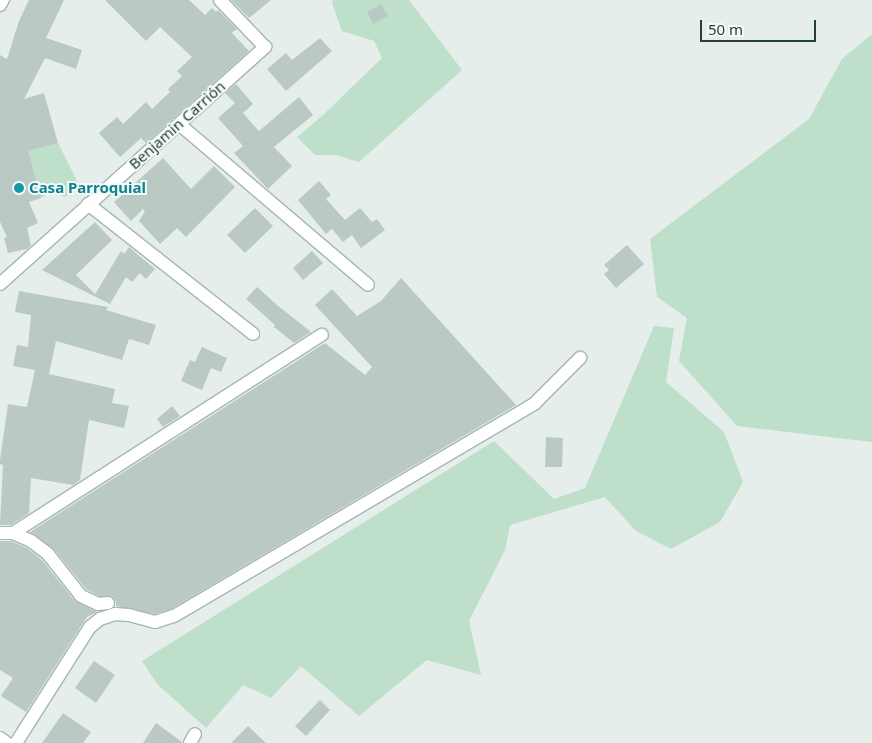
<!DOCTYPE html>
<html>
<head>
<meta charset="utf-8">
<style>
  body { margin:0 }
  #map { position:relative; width:872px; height:743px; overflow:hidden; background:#e5eeea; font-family:"Noto Sans",sans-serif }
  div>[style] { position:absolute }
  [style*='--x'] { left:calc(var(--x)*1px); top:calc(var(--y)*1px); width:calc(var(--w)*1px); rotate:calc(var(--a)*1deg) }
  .green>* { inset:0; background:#bedfc9 }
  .building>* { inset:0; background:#bac9c4 }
  .roads { filter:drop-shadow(1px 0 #a7b6b2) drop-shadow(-1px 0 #a7b6b2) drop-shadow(0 1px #a7b6b2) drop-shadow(0 -1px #a7b6b2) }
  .street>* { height:12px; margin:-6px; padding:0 6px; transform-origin:6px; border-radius:6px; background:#fff }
  .dots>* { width:14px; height:14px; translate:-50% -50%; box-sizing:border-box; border:2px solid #f5faf8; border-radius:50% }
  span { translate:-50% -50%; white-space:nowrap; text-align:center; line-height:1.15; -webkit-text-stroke:4px #f5faf8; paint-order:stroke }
  .street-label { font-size:15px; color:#23403a }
  .culture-label { font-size:15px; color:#0d838f; font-weight:700 }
  .left { translate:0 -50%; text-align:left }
  .scale { position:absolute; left:700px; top:20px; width:116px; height:22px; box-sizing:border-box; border:2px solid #23403a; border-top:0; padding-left:6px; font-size:15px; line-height:18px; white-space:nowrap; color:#23403a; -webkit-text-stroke:4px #f5faf8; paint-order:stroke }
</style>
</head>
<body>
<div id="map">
  <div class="green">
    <div style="clip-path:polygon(333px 0,409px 0,462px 70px,359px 162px,336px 155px,315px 155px,297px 137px,322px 116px,382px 58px,374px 41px,342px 31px,332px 3px)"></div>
    <div style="clip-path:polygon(872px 34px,872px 442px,737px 426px,679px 361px,687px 318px,657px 297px,650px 239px,809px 119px,842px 59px)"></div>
    <div style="clip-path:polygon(58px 143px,79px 185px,66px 197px,51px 192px,41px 198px,33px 169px,0 158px)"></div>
    <div style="clip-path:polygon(654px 326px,674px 328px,666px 382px,724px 432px,743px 482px,720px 522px,671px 549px,636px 531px,605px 497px,510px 525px,505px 550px,469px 621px,481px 675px,427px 660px,359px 716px,301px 666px,271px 698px,243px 685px,206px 728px,157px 684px,142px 661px,494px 441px,554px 499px,585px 488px)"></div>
  </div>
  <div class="building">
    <div style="clip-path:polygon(29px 0,64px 0,46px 38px,82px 50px,76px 69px,45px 58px,24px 99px,44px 93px,58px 143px,28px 151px,41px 198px,29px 202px,38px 223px,27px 228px,31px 245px,27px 249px,8px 253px,4px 238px,7px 237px,0 222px,0 55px,7px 59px,19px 21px)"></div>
    <div style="clip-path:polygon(105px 0,189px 0,205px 15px,212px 8px,216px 12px,218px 10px,237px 29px,232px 33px,249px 51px,146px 143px,141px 138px,120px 157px,99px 133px,117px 117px,123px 124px,146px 102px,152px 109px,170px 92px,168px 89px,182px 76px,177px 71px,192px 57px,160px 27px,146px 41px)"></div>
    <div style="clip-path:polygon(231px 0,271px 0,249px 18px)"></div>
    <div style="clip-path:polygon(381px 4px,388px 16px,373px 24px,367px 12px)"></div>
    <div style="clip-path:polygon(320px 38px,332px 51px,286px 91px,267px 69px,286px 53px,292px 60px)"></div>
    <div style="clip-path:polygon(236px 84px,253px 104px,243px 113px,259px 131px,299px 97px,313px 115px,274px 147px,292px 166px,268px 189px,234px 153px,243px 146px,218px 118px,235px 103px,225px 93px)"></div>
    <div style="clip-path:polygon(163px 158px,191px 189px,214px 166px,235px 187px,186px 237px,177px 228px,160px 244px,139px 221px,145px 211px,143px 209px,131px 221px,114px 202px)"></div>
    <div style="clip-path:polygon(319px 181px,331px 195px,326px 199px,345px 220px,360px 208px,372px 222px,377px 219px,385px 230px,361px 248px,352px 235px,343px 242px,332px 229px,326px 234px,298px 200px)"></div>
    <div style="clip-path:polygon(255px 208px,273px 226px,245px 253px,227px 235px)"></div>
    <div style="clip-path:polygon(95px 222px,112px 240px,76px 275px,95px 294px,94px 296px,42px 270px)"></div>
    <div style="clip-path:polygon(627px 245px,644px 264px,616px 288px,604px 274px,609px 270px,604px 265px)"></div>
    <div style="clip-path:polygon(129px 247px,155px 269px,146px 279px,140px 273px,132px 282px,126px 277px,110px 304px,94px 296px,121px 251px,124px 254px)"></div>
    <div style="clip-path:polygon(312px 251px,323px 263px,303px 280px,293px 268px)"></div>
    <div style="clip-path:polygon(401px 278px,516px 405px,171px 609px,155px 614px,116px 606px,116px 602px,112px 596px,99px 596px,86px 589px,54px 549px,30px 532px,325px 343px,365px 375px,372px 367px,315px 305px,332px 289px,357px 316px,381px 301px)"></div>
    <div style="clip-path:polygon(257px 287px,277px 305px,311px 332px,294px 343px,274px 327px,275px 325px,246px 299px)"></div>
    <div style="clip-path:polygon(19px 291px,108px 307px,106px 310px,156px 325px,149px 345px,129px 339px,122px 360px,56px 341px,49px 374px,115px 389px,112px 403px,129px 406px,124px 428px,89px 420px,80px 480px,73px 485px,31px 478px,29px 513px,11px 525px,0 525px,3px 465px,0 464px,0 460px,8px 404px,27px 407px,35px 370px,13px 366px,17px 345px,28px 347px,31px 315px,15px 312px)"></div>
    <div style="clip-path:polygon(202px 347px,227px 358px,221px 372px,211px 368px,202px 390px,181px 381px,190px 360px,195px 362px)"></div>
    <div style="clip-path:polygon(172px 406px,180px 416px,163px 427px,157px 419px)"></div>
    <div style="clip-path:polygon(546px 437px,563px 438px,562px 467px,545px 467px)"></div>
    <div style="clip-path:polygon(0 541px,11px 541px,27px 548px,42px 560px,75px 601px,97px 612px,87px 617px,83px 623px,26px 712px,1px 696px,13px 678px,0 670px)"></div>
    <div style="clip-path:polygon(94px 661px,115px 675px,96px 703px,75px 688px)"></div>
    <div style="clip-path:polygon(320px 700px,330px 710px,306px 736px,295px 726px)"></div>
    <div style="clip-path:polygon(63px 713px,91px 732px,83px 743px,42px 743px)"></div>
    <div style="clip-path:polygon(156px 723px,182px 742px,182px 743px,143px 743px)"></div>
    <div style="clip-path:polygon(248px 726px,266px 743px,231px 743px)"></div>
  </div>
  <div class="roads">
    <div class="street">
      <div style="--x:0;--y:5;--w:6;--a:-59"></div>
      <div style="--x:179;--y:124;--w:248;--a:40.4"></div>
      <div style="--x:88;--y:204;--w:210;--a:38.2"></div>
      <div style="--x:0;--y:284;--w:356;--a:-41.8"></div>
      <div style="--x:265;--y:47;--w:65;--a:-133.8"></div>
      <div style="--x:0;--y:533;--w:13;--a:0"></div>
      <div style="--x:13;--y:533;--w:20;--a:24"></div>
      <div style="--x:31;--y:541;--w:21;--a:37"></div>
      <div style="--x:48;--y:554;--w:53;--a:51.8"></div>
      <div style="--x:81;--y:596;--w:19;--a:25"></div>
      <div style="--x:98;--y:604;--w:10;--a:-6"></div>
      <div style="--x:13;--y:533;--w:367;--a:-32.7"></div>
      <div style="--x:0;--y:738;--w:9;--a:36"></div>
      <div style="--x:16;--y:743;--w:138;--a:-57.5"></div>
      <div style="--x:90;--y:627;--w:13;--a:-39"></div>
      <div style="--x:100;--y:619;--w:16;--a:-18"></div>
      <div style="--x:115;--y:614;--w:14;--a:4"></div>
      <div style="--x:129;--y:615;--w:27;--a:15"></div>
      <div style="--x:155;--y:622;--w:20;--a:-18"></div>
      <div style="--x:174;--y:616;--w:419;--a:-30.5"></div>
      <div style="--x:535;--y:403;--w:64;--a:-45"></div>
      <div style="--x:190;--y:743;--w:10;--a:-61"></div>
    </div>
  </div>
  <div class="dots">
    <div style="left:19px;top:188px;background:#0f9aa8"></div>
  </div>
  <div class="street-label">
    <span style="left:177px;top:125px;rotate:-42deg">Benjamin Carrión</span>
  </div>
  <div class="culture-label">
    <span class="left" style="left:29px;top:188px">Casa Parroquial</span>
  </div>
  <div class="scale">50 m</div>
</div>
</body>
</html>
